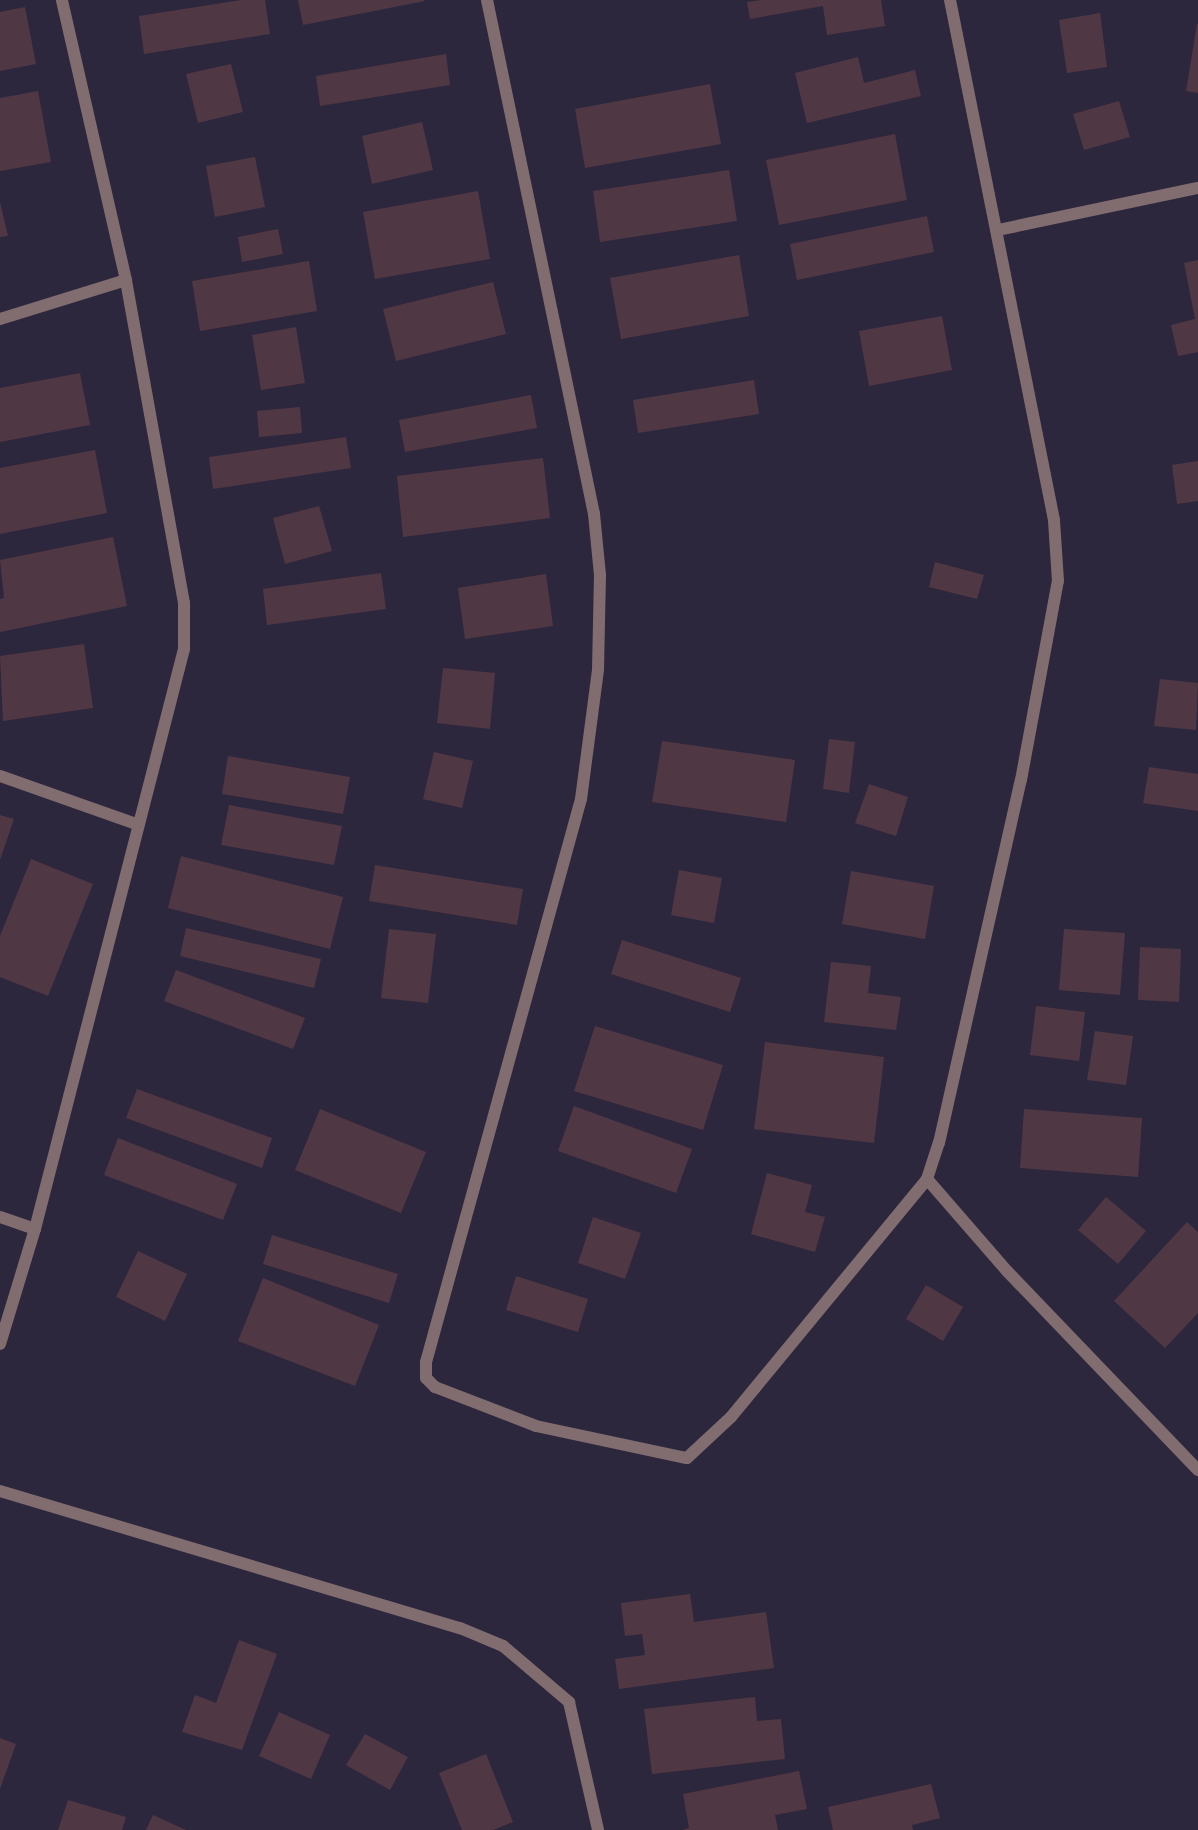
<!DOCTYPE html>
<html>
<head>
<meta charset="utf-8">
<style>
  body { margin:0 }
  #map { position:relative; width:1198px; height:1830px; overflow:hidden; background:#2d273d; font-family:"PT Sans Narrow",sans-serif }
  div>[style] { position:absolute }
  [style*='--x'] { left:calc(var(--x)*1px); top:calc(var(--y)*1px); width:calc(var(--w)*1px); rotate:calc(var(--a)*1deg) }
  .building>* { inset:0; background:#503744 }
  .minor>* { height:12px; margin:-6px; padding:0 6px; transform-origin:6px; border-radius:6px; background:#816d70 }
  span { translate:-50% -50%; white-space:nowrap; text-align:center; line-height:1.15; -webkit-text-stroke:5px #14121c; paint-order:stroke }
</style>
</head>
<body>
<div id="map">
  <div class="building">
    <div style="clip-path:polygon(241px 0,265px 0,270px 34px,144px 54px,139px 16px)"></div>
    <div style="clip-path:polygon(298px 0,424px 0,425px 1px,303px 25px)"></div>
    <div style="clip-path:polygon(761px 0,881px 0,885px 26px,827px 35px,823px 6px,750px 19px,747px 2px)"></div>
    <div style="clip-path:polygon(25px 7px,36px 64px,0 71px,0 12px)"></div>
    <div style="clip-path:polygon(1100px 13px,1107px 67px,1067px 73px,1059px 20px)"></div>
    <div style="clip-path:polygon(1197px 24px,1198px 24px,1198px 93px,1186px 91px)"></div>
    <div style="clip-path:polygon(446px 54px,450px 85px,320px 106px,316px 76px)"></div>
    <div style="clip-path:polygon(858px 57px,864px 83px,915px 70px,921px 96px,807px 123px,795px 73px)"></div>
    <div style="clip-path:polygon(231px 64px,243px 112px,198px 123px,186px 74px)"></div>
    <div style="clip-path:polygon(710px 84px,721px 144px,585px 168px,575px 109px)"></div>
    <div style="clip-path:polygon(38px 91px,51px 162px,0 171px,0 98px)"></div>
    <div style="clip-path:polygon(1119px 101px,1130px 137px,1084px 150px,1073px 114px)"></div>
    <div style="clip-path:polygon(422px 122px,433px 170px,372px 184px,362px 136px)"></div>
    <div style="clip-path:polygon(895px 134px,907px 200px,779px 225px,766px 160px)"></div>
    <div style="clip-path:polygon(255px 157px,265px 207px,215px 217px,206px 166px)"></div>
    <div style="clip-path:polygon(729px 170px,737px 221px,600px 242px,593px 191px)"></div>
    <div style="clip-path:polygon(478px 191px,490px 259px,375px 279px,363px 212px)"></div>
    <div style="clip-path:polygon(0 202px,8px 236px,0 237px)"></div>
    <div style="clip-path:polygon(927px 216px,934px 252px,797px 280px,790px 244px)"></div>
    <div style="clip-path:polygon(278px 229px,283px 254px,242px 262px,238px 237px)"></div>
    <div style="clip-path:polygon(739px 255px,749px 316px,621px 339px,610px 278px)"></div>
    <div style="clip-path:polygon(1198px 260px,1198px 352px,1178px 356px,1171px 325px,1195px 319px,1184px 263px)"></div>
    <div style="clip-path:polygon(309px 261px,317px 311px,200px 331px,192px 281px)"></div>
    <div style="clip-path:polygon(493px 282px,506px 334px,396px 361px,383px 309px)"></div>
    <div style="clip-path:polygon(942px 316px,952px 370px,869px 386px,859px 331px)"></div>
    <div style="clip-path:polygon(296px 327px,305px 383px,261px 390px,252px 335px)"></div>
    <div style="clip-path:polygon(80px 373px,90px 425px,0 442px,0 388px)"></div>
    <div style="clip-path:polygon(754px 380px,759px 414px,638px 433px,633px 400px)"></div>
    <div style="clip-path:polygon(531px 395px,537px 428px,405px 452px,399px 420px)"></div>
    <div style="clip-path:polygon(300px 407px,302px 433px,259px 437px,257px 411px)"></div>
    <div style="clip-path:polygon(346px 437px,351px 468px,213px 489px,209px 457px)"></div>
    <div style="clip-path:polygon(95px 450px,107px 513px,0 534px,0 468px)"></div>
    <div style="clip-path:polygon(543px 458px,550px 518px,403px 537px,397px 476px)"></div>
    <div style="clip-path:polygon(1198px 461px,1198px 501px,1177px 504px,1172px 465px)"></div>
    <div style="clip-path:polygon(319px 506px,332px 551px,285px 564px,273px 518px)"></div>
    <div style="clip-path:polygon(113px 537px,127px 606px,0 632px,0 599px,4px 598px,0 560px)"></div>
    <div style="clip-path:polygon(935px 562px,984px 575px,977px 599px,929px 587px)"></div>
    <div style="clip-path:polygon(381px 573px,386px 609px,267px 625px,263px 589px)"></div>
    <div style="clip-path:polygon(546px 574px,553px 626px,465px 639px,458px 588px)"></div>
    <div style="clip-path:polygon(84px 644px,93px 708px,3px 721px,0 656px)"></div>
    <div style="clip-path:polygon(443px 668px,495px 673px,490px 729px,437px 723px)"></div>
    <div style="clip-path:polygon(1160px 679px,1198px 683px,1196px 730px,1154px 726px)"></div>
    <div style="clip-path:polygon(829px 739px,855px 742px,849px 793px,823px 789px)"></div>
    <div style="clip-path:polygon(662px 741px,795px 760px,786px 822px,652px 802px)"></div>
    <div style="clip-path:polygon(434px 752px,473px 761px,462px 808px,423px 799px)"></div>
    <div style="clip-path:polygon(228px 756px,350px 777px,343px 814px,222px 794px)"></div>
    <div style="clip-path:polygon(1149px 767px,1198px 774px,1198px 811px,1143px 803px)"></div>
    <div style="clip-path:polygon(869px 784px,908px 797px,896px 836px,855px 823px)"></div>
    <div style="clip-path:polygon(229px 805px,342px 826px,334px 865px,221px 845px)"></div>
    <div style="clip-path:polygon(0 815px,14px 819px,0 860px)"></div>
    <div style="clip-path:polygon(181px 856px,343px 897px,330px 949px,168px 908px)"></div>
    <div style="clip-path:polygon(31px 859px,93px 884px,48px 996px,0 977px,0 936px)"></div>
    <div style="clip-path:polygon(375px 865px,523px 889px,517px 925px,369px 901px)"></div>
    <div style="clip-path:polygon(679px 870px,722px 878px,714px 923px,671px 915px)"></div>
    <div style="clip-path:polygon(851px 871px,934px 886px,925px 939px,842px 924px)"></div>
    <div style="clip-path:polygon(186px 928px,321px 959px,314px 988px,180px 956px)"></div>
    <div style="clip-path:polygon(389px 929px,436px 934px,428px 1003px,381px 998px)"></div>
    <div style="clip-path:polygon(1064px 929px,1125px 933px,1120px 995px,1059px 990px)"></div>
    <div style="clip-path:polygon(622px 940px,741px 978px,730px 1012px,611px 974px)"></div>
    <div style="clip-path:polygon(1140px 947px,1181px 949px,1179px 1002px,1138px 1000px)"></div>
    <div style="clip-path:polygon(831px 962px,871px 966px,868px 993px,901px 997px,896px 1030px,824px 1022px)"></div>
    <div style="clip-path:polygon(176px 970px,305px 1018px,293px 1049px,164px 1001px)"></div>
    <div style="clip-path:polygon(1036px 1006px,1085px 1012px,1079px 1061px,1030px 1055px)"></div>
    <div style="clip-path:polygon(595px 1026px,723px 1065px,703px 1130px,574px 1091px)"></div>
    <div style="clip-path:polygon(1095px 1031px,1133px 1036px,1126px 1085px,1087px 1080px)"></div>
    <div style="clip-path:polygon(765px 1042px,884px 1057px,874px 1143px,754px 1129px)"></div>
    <div style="clip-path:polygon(137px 1089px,272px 1138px,262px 1168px,126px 1118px)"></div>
    <div style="clip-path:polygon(574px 1106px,692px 1149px,676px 1193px,558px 1151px)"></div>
    <div style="clip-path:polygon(320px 1109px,426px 1152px,401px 1213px,295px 1170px)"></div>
    <div style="clip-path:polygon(1024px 1109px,1142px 1118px,1138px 1177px,1020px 1168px)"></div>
    <div style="clip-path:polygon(118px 1138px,237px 1184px,223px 1220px,104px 1175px)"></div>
    <div style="clip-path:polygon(767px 1173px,812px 1185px,805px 1212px,825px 1217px,815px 1252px,751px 1234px)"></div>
    <div style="clip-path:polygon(1106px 1197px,1146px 1231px,1118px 1264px,1078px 1230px)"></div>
    <div style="clip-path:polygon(593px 1217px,641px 1233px,625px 1279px,578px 1263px)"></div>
    <div style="clip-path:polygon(1187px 1222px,1198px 1232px,1198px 1313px,1165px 1348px,1114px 1301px)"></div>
    <div style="clip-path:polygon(272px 1235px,398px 1274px,389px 1303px,263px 1264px)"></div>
    <div style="clip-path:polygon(138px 1251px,187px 1274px,165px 1321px,116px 1297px)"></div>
    <div style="clip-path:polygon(516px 1276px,588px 1299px,578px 1332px,506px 1310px)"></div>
    <div style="clip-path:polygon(263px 1278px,379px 1325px,355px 1386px,238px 1341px)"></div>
    <div style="clip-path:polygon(926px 1285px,963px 1307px,943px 1341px,906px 1319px)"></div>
    <div style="clip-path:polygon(690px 1594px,694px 1622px,766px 1612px,774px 1668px,619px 1689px,615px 1659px,645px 1655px,642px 1634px,625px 1636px,621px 1603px)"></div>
    <div style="clip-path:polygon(239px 1640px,277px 1654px,242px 1750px,182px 1732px,195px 1695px,216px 1703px)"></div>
    <div style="clip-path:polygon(755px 1697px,757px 1721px,781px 1719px,785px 1759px,652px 1774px,644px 1709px)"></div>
    <div style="clip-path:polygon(279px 1712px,330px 1735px,311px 1779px,259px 1756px)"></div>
    <div style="clip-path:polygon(365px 1734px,408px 1757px,390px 1790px,346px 1765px)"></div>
    <div style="clip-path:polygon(0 1738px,16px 1744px,0 1789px)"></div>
    <div style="clip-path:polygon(486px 1754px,513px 1822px,493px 1830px,462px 1830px,439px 1773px)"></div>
    <div style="clip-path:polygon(799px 1771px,807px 1809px,775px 1815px,778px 1830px,683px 1830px,689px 1828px,683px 1794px)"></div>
    <div style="clip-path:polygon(931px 1784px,940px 1818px,912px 1825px,913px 1830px,833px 1830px,828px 1807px)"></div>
    <div style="clip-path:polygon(68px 1800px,126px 1817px,122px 1830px,58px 1830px)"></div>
    <div style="clip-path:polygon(153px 1815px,186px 1830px,146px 1830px)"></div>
  </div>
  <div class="minor">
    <div style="--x:487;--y:0;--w:525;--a:78.24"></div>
    <div style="--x:594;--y:514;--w:61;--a:84.4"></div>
    <div style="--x:600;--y:575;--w:95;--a:91.2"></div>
    <div style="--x:598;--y:670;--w:130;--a:97.5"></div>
    <div style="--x:581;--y:799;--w:584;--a:105.39"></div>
    <div style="--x:426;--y:1362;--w:16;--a:90"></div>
    <div style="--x:426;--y:1378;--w:13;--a:45"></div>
    <div style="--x:435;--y:1387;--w:108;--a:21.1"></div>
    <div style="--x:536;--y:1426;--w:154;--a:12"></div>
    <div style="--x:687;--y:1458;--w:60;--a:-43"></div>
    <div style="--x:731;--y:1417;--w:308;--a:-50.5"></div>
    <div style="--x:927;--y:1179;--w:38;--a:-72"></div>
    <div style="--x:939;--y:1143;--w:372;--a:-77.3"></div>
    <div style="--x:1021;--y:780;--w:202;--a:-79.5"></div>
    <div style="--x:1058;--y:581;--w:61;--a:-93.8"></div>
    <div style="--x:1054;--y:520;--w:530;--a:-101.31"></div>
    <div style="--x:998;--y:230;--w:204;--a:-11.9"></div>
    <div style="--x:0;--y:319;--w:132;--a:-17.2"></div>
    <div style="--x:0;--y:776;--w:147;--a:19.4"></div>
    <div style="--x:927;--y:1179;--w:122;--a:49"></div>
    <div style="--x:1007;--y:1271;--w:276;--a:46.2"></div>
    <div style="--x:0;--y:1217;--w:37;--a:19"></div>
    <div style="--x:0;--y:1344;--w:120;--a:-73.1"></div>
    <div style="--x:35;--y:1229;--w:599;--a:-75.59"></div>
    <div style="--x:184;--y:649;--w:46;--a:-90"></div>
    <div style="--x:184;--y:603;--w:328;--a:-100.2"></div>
    <div style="--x:126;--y:280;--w:287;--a:-102.9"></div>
    <div style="--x:0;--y:1491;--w:480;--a:16.6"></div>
    <div style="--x:460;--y:1628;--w:47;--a:22.7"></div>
    <div style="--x:503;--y:1646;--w:87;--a:40.3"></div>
    <div style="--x:569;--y:1702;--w:131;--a:77.2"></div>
  </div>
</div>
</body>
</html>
